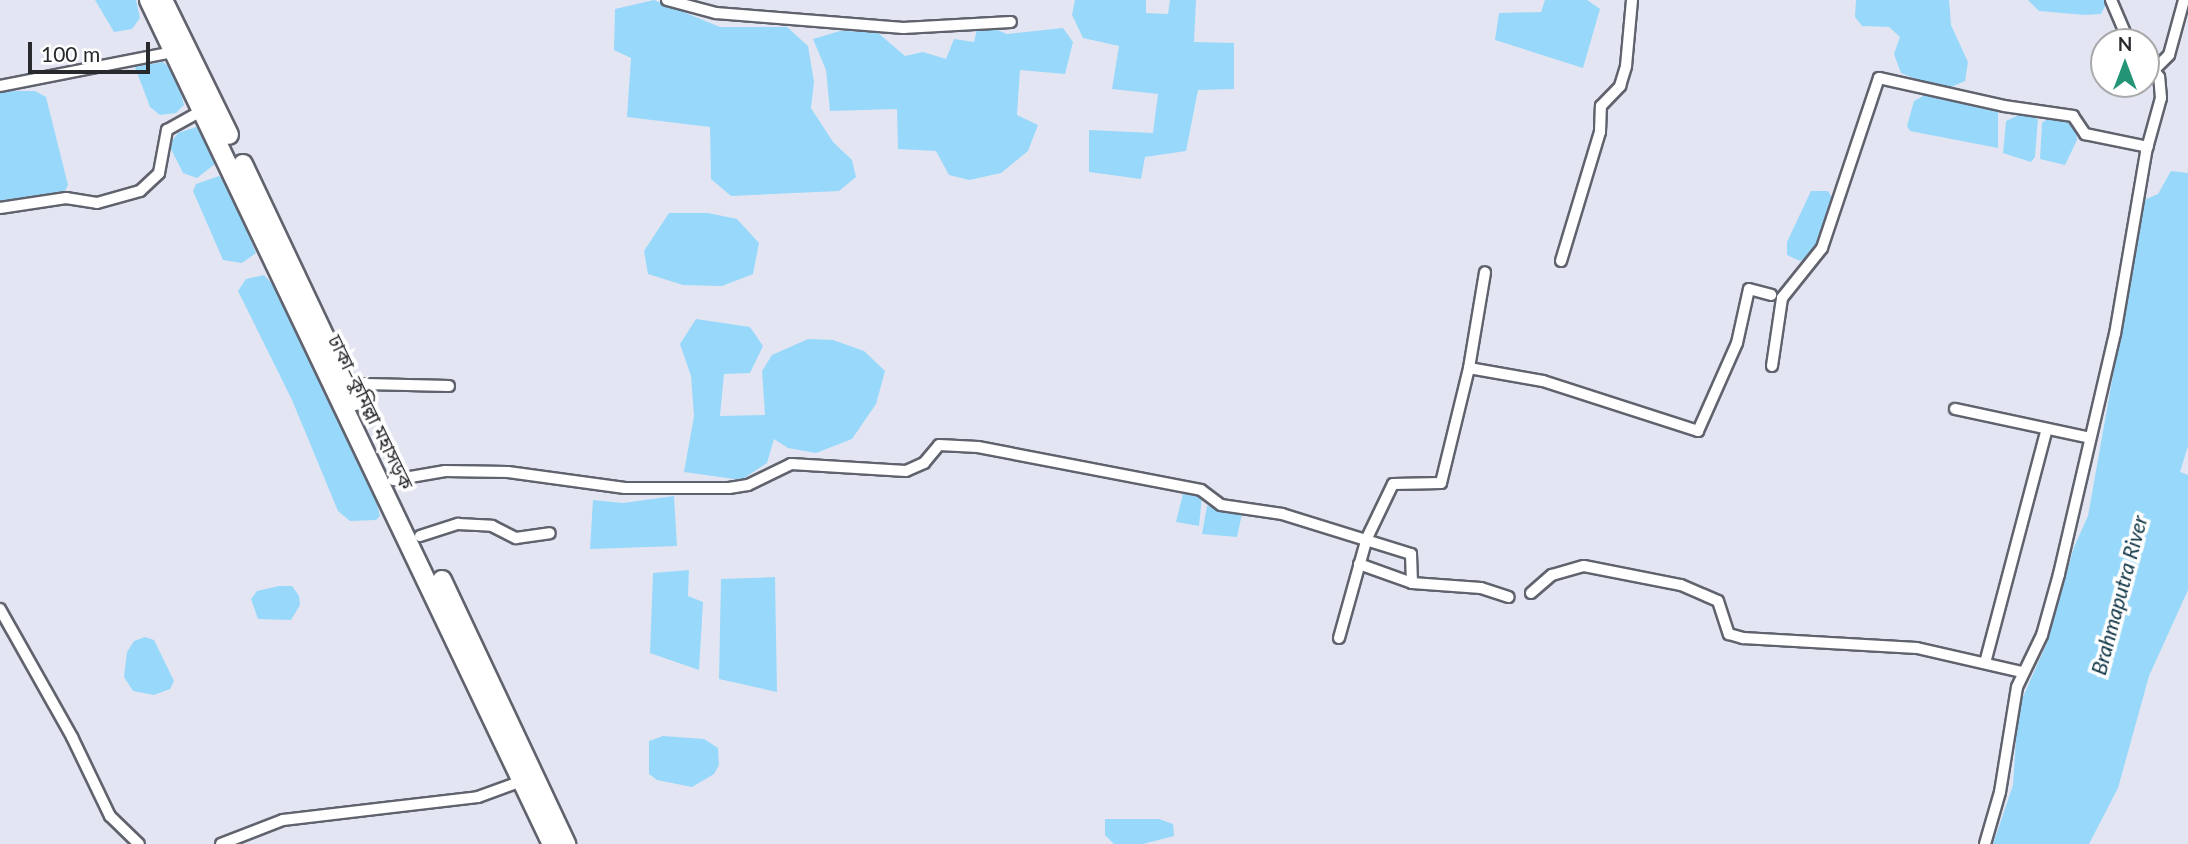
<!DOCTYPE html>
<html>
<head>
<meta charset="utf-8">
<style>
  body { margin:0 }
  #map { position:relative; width:2188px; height:844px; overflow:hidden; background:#e3e6f2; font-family:Lato,"Noto Sans Bengali",sans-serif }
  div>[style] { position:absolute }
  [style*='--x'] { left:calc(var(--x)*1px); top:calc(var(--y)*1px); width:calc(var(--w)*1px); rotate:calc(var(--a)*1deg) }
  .water>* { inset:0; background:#98d8fa }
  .roads { filter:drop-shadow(2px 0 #60636d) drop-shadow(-2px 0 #60636d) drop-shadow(0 2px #60636d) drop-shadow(0 -2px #60636d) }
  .street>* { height:10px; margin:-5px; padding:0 5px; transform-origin:5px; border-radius:5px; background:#fff }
  .highway>* { height:18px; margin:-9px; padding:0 9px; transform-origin:9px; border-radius:9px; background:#fff }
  span { translate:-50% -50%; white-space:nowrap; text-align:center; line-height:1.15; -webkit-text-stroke:7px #fff; paint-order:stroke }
  .street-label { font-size:19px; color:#27292d }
  .water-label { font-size:21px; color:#103547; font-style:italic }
  .north { position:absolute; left:2090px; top:28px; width:70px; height:70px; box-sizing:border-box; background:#fff; border:2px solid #a9a9ab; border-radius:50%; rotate:0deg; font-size:19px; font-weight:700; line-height:28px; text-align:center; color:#27292d }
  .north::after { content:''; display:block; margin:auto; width:24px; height:32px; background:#249476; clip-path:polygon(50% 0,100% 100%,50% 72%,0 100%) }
  .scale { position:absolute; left:28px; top:42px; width:122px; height:32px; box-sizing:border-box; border:4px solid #27292d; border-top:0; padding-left:9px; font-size:21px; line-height:24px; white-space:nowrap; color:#27292d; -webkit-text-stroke:5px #fff; paint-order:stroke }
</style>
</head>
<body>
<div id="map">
  <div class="water">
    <div style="clip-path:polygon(95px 0,136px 0,140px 18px,132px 29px,114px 32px)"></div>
    <div style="clip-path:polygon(654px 0,720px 27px,787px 27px,808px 46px,814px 82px,811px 108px,833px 142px,852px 160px,856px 177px,839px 191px,731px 196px,711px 179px,710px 127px,627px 117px,631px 58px,614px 50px,615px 9px)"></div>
    <div style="clip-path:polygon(1075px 0,1146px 0,1146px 13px,1168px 14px,1170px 0,1196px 0,1194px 42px,1234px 43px,1234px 89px,1198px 90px,1186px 151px,1145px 157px,1141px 179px,1089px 172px,1089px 130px,1153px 133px,1158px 94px,1112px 89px,1119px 46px,1083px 38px,1072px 15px)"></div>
    <div style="clip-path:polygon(1545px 0,1587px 0,1600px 9px,1583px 68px,1495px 40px,1499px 13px,1541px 12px)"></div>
    <div style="clip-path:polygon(1856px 0,1949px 0,1951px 25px,1968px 62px,1965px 81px,1944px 90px,1901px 73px,1894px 54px,1900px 37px,1889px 27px,1862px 26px,1855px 17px)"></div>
    <div style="clip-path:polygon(2028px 0,2108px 0,2101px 14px,2085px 15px,2039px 11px)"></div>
    <div style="clip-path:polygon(988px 26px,1007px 34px,1063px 28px,1073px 42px,1065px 74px,1020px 70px,1017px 115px,1038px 125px,1028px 151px,1001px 173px,969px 180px,949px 175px,936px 151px,898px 149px,897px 109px,830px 111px,826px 70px,813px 39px,840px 31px,877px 32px,905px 56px,923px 52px,946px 59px,954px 39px,974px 42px,977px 29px)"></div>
    <div style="clip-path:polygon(163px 62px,175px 72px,184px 105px,176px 113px,160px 115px,150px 107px,135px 67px)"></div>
    <div style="clip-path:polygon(0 91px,35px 91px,46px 97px,68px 185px,63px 195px,0 205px)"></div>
    <div style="clip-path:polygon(1925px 95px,1998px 112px,1998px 148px,1910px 131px,1907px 126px,1914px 101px)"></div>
    <div style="clip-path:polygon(2021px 114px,2038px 119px,2035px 157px,2031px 162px,2003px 153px,2006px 121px)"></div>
    <div style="clip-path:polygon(2050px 117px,2073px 122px,2076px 127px,2077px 140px,2065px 165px,2040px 159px,2042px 123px)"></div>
    <div style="clip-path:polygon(196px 127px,206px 131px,215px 164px,197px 178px,183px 173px,169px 145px,178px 133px)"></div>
    <div style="clip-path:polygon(2171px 171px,2188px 173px,2188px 446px,2180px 472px,2188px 475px,2188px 590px,2149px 676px,2118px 788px,2089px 844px,1993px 844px,2013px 785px,2018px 708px,2046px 645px,2074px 547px,2088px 516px,2144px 200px,2158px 194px)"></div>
    <div style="clip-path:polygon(219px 176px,227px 183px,256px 253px,242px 263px,223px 260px,193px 191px,196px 184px)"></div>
    <div style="clip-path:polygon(1811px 191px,1828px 191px,1834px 201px,1813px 254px,1800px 261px,1787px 255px,1787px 242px)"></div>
    <div style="clip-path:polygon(669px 213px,708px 213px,737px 219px,759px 243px,753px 274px,722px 286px,683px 285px,648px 274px,644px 251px)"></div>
    <div style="clip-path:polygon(264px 275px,278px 290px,377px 504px,380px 516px,376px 520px,350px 521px,338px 511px,292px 400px,238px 291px,246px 279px)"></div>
    <div style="clip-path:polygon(696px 319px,750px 327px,763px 346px,750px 373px,724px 374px,720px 416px,765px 415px,762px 371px,772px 355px,808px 339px,833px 340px,864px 351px,885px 371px,876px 404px,852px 439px,816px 453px,788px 448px,774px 439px,767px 463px,741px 480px,684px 472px,694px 416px,691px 376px,680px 344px)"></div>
    <div style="clip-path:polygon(1183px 494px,1202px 496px,1199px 526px,1176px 522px)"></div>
    <div style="clip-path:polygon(674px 496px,677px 546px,590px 549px,593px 500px,623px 503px)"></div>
    <div style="clip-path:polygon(1207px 506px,1243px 509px,1237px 537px,1202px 534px)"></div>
    <div style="clip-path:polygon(689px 570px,688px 596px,703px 602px,699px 670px,650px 653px,653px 573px)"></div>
    <div style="clip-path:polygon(775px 577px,777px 692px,719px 679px,721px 579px)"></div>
    <div style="clip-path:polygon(279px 586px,292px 586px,299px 596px,300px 605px,291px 620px,258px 619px,251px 599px,257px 591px)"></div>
    <div style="clip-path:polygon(145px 637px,154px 640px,174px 681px,170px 689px,154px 695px,133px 691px,124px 677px,127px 652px,134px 641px)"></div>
    <div style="clip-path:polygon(663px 736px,704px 739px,718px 748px,719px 765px,714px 774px,692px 787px,657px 780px,649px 774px,649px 741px)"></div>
    <div style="clip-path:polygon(1105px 819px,1159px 819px,1173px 824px,1174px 836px,1143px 844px,1114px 844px,1105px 835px)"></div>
  </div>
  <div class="roads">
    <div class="street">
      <div style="--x:667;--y:0;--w:51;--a:14.9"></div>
      <div style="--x:716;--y:13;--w:188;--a:4.6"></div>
      <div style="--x:903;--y:28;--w:108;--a:-3.2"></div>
      <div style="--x:2111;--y:0;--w:46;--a:66.8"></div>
      <div style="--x:2155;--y:69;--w:20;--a:-45"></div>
      <div style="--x:2169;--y:55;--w:57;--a:-74.7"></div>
      <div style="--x:0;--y:86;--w:177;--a:-11.1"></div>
      <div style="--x:0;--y:208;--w:67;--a:-8.6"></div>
      <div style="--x:66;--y:198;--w:31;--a:9"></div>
      <div style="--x:97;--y:203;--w:45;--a:-15.6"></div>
      <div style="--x:140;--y:191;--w:26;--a:-43"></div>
      <div style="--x:159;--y:173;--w:44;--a:-79.5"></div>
      <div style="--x:167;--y:130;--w:41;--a:-29.1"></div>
      <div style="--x:1561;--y:261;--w:135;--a:-73.2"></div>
      <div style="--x:1600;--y:132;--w:26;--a:-88"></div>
      <div style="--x:1601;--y:106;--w:28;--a:-46"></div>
      <div style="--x:1620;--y:86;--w:21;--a:-73"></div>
      <div style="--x:1626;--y:66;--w:66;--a:-84.8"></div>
      <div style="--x:1772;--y:366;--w:69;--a:-81.6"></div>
      <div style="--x:1782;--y:298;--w:64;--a:-51.3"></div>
      <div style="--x:1822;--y:248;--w:179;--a:-71.5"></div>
      <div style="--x:1879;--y:78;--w:128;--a:12.6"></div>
      <div style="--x:2004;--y:106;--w:70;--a:8.2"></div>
      <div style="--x:2073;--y:116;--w:22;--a:56"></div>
      <div style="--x:2085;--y:134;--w:64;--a:11.7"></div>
      <div style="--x:1469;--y:368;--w:75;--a:10"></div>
      <div style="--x:1543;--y:381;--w:163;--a:17.9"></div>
      <div style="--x:1698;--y:431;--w:96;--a:-66.1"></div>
      <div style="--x:1737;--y:343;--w:55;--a:-77.5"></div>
      <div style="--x:1749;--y:289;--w:23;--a:15"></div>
      <div style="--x:350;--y:389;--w:17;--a:-17"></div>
      <div style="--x:366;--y:384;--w:83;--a:1.4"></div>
      <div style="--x:1955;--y:409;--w:138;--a:12.1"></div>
      <div style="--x:393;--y:480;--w:53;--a:-9.8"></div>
      <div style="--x:445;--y:471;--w:63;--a:0.9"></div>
      <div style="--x:508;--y:472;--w:118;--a:7.8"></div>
      <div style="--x:625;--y:488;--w:104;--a:0"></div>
      <div style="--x:729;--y:488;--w:19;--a:-9"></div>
      <div style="--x:748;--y:485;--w:48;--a:-26"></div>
      <div style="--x:791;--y:464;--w:115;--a:3.5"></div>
      <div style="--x:906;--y:471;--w:20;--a:-24"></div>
      <div style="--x:924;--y:463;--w:23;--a:-50"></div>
      <div style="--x:939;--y:445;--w:39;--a:3"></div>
      <div style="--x:978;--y:447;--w:227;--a:10.9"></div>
      <div style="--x:1201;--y:490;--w:25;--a:37"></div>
      <div style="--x:1221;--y:505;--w:62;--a:8.4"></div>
      <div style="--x:1282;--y:514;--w:135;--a:17.2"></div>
      <div style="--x:1411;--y:554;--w:29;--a:88"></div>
      <div style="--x:1412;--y:583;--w:69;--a:4.1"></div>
      <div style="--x:1481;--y:588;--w:29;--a:18"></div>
      <div style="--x:420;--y:536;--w:40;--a:-18"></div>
      <div style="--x:458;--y:524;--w:34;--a:3"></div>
      <div style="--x:492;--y:526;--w:27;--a:27"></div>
      <div style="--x:516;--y:538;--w:34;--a:-8"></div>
      <div style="--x:1359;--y:564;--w:56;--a:19.7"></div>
      <div style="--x:1531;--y:593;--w:28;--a:-41"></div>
      <div style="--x:1552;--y:575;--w:33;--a:-16"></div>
      <div style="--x:1584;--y:566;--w:99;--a:11.1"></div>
      <div style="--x:1681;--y:585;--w:40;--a:23.4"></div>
      <div style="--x:1718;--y:601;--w:35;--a:72"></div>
      <div style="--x:1729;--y:634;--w:15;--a:16"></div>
      <div style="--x:1743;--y:638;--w:174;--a:3.3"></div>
      <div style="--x:1917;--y:648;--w:108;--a:12.9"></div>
      <div style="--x:0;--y:609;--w:147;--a:60.6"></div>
      <div style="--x:72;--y:737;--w:88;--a:64.3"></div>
      <div style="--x:110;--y:816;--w:40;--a:44"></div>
      <div style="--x:1339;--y:638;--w:104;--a:-74.4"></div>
      <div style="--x:1367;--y:538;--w:60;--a:-64.3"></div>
      <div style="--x:1393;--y:484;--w:48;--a:-1.2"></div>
      <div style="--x:1441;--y:483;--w:118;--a:-76.3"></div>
      <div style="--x:1469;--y:368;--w:97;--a:-80.5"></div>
      <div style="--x:1985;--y:663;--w:239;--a:-75.2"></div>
      <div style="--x:221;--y:844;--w:66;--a:-21.2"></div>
      <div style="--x:283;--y:820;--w:196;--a:-6.7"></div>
      <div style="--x:478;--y:797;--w:47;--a:-20"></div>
      <div style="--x:1985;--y:844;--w:54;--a:-73.9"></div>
      <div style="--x:2000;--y:792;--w:106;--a:-80.8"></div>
      <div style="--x:2017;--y:687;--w:58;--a:-64.3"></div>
      <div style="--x:2042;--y:635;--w:63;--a:-74.4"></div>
      <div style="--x:2059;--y:574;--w:246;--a:-76.9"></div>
      <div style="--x:2115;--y:334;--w:185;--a:-80.3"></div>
      <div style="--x:2146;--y:152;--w:56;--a:-74.5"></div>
      <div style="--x:2161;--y:98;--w:21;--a:-95"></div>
      <div style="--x:2159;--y:77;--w:21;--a:-127"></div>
    </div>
    <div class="highway">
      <div style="--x:149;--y:0;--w:935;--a:64.48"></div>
      <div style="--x:163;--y:0;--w:150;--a:63.9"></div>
      <div style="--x:243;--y:164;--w:262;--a:64.7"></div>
      <div style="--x:442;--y:580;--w:292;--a:64.8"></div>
    </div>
  </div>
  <div class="street-label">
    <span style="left:371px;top:412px;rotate:64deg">ঢাকা–কুমিল্লা মহাসড়ক</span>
  </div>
  <div class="water-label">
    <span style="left:2119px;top:595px;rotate:-75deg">Brahmaputra River</span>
  </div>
  <div class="north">N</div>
  <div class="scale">100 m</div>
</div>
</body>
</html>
